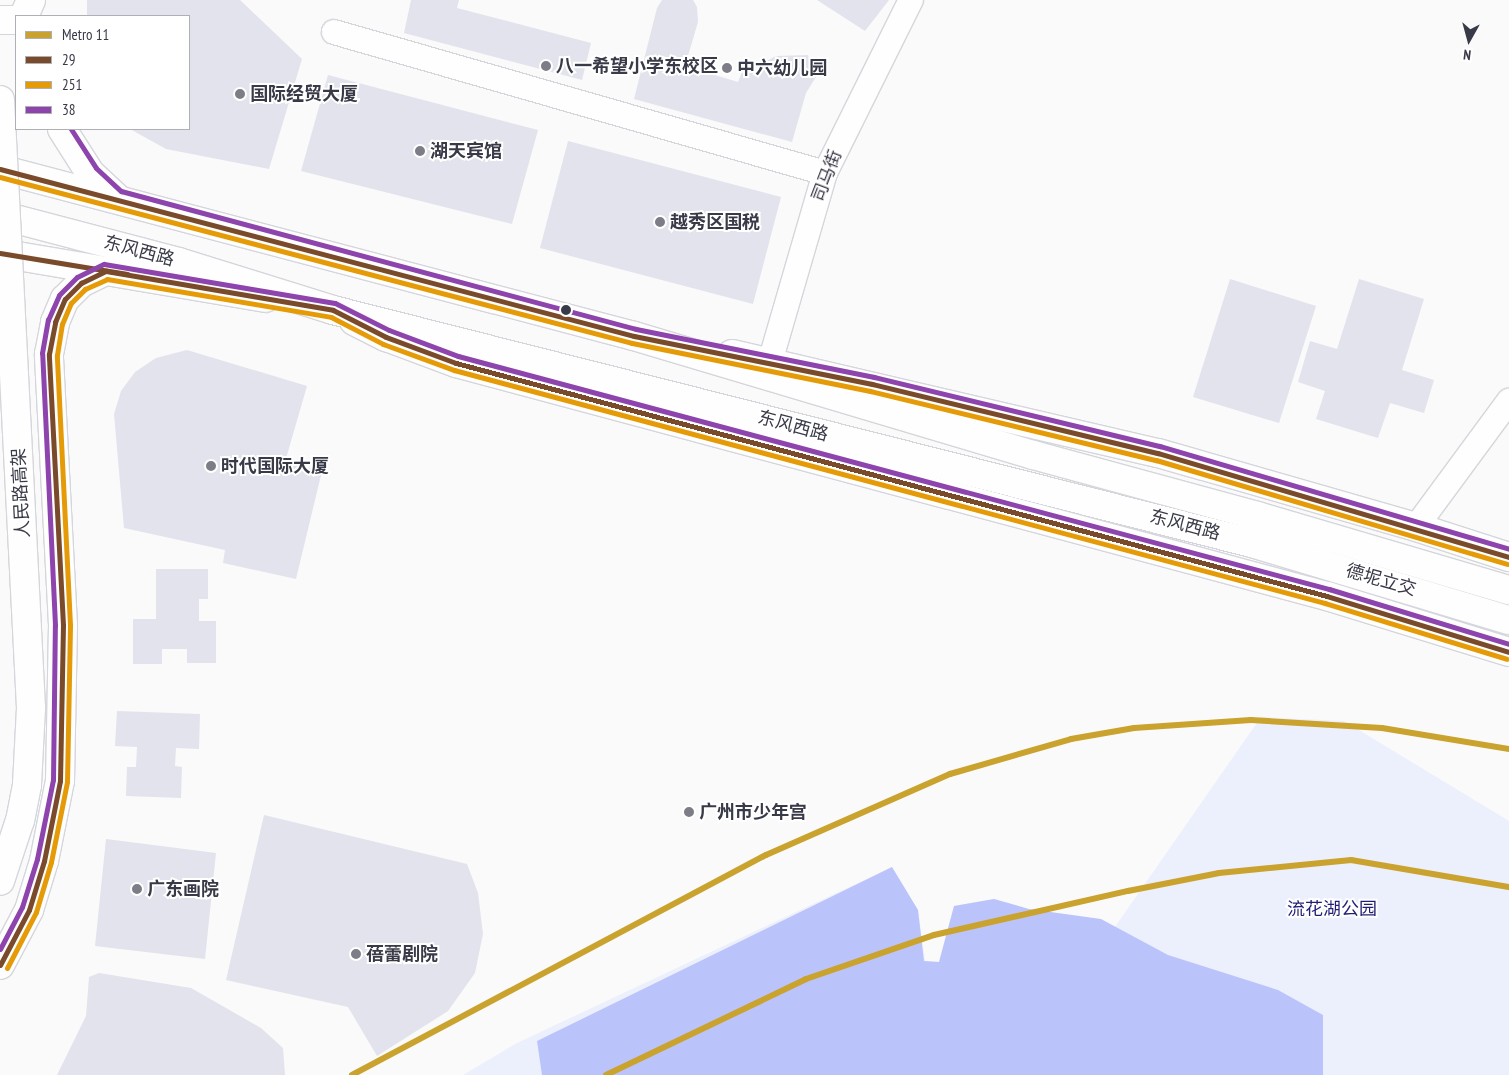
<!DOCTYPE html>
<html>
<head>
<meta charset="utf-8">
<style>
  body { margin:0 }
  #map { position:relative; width:1509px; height:1075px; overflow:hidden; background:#fafafa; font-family:"PT Sans Narrow","Noto Sans SC",sans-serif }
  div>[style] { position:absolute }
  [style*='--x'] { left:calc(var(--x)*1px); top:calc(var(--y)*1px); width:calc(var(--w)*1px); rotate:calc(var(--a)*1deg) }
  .green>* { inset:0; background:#eceffc }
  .water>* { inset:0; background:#bbc4fa }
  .building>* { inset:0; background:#e2e3ec }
  .roads { filter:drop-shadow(1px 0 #d5d6dc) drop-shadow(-1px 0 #d5d6dc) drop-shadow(0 1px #d5d6dc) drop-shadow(0 -1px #d5d6dc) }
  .street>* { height:24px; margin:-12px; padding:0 12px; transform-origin:12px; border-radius:12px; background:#fefefe }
  .secondary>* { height:28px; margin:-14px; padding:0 14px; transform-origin:14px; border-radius:14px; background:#fefefe }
  .primary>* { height:28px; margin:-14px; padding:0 14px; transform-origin:14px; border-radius:14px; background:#fefefe }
  .highway>* { height:28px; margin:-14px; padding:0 14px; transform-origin:14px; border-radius:14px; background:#fefefe }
  .bridges { filter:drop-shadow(1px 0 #d5d6dc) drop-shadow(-1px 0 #d5d6dc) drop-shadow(0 1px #d5d6dc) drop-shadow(0 -1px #d5d6dc) }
  .primary-bridge>* { height:28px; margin:-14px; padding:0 14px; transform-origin:14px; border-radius:14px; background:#fefefe }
  .bus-1>* { height:5px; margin:-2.5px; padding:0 2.5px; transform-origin:2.5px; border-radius:2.5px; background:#7a4b2a }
  .bus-2>* { height:5px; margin:-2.5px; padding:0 2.5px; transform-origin:2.5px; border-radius:2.5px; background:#e49b07 }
  .bus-3>* { height:5px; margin:-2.5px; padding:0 2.5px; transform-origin:2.5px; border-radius:2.5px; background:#8e44ad }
  .metro-1>* { height:6px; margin:-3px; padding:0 3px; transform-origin:3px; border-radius:3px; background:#caa22e }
  .dots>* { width:14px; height:14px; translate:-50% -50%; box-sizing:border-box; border:2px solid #fff; border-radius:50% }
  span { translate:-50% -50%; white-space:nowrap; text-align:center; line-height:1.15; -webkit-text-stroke:4px #fff; paint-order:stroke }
  .poi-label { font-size:18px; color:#383a47; font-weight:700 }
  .left { translate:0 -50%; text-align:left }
  .street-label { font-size:18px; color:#383a47 }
  .park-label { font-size:18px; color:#221e75 }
  .legend { position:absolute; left:15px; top:15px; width:175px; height:115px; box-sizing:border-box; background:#fff; border:1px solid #afb0b5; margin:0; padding:6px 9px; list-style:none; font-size:15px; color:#383a47 }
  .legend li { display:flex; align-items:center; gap:10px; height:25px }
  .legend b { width:25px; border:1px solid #afb0b5 }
  .north { position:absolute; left:1444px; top:15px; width:50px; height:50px; -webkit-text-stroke:4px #fff; paint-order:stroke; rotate:187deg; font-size:14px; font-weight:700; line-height:20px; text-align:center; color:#383a47 }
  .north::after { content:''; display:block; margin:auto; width:18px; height:22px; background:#383a47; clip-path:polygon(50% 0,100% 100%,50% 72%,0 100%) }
</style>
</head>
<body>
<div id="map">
  <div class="green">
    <div style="clip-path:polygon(1261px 717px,1344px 721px,1509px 821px,1509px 1075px,463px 1075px,517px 1043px,892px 867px,918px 910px,925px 961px,939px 962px,954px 906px,994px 899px,1110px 934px)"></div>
  </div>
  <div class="water">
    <div style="clip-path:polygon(892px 867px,918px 910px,924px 961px,939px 962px,954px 906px,994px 899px,1029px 909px,1101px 919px,1168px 955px,1278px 990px,1323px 1015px,1323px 1075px,542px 1075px,537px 1041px)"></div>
  </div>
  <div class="building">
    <div style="clip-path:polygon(87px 0,240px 0,302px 59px,269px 169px,166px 149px,130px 129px,189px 129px,189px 16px,87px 16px)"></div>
    <div style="clip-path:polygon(411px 0,459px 0,457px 8px,591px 43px,582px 80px,404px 33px)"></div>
    <div style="clip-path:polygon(662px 0,693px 0,697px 7px,698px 22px,685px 66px,738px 82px,744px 67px,758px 73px,761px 64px,776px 56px,808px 55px,816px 77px,806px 93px,792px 142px,634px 99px,657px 8px)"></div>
    <div style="clip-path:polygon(817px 0,889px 0,865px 31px)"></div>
    <div style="clip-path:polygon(328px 75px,538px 130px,512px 224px,301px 171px)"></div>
    <div style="clip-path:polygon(568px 141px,781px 197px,753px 304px,540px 248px)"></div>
    <div style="clip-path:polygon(1230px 279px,1316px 306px,1279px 423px,1193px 397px)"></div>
    <div style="clip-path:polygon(1359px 279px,1424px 299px,1402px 370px,1434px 380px,1424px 413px,1390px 403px,1378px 438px,1316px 419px,1325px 391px,1298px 382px,1310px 341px,1337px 349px)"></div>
    <div style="clip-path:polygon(187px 350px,307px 386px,285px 462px,322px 471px,296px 579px,223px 563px,225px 550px,124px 528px,114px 414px,121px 391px,135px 372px,156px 358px)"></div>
    <div style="clip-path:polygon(156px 569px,208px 569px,208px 599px,199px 599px,199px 621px,216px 621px,216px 663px,187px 663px,187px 649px,162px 649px,162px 664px,133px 664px,133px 619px,156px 619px)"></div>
    <div style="clip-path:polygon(117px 711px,200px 714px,199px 749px,176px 748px,175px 766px,182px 767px,181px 798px,126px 796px,127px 767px,136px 767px,137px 747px,115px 746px)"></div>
    <div style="clip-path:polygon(264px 815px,467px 864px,478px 893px,483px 934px,475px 973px,448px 1011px,377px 1056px,348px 1007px,226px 980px)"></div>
    <div style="clip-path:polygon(106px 839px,216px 853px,205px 959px,95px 946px)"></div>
    <div style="clip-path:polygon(99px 973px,191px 988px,261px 1028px,283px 1048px,285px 1075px,57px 1075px,86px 1016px,89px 977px)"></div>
  </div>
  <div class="roads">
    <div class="street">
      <div style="--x:334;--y:32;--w:511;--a:16.02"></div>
      <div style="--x:770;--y:362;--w:197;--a:-73.8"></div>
      <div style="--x:825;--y:173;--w:193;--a:-63.6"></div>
      <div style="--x:1416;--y:527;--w:157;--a:-53.6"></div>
    </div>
    <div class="secondary">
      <div style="--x:0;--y:20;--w:16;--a:0"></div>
      <div style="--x:62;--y:129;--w:52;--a:57.5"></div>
      <div style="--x:90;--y:173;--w:37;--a:43"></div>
      <div style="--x:0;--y:253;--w:269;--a:9.6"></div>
      <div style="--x:0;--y:965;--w:62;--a:-62.2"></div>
      <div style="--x:29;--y:910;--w:51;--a:-73"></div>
      <div style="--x:44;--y:861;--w:82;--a:-78.7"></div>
      <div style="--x:60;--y:781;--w:156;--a:-88.9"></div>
      <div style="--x:63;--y:625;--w:271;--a:-93"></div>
      <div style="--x:49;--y:354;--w:33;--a:-79"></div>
      <div style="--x:55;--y:322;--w:25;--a:-67"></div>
      <div style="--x:65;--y:299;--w:23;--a:-45"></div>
      <div style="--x:81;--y:283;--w:28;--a:-26"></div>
    </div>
    <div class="primary">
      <div style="--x:24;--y:16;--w:17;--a:-66"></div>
      <div style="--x:354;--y:321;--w:36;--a:27"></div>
      <div style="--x:386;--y:337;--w:75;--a:20.4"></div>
      <div style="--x:456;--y:363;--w:902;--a:14.98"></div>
      <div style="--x:1327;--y:596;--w:190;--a:17.1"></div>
      <div style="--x:732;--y:354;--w:437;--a:13.1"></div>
      <div style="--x:1158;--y:453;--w:268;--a:16"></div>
      <div style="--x:1416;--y:527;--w:98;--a:17.9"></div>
    </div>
    <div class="highway">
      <div style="--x:0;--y:169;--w:656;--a:14.76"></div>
      <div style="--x:634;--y:336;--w:416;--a:16.6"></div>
      <div style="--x:1033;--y:455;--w:232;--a:15.2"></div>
      <div style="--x:1257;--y:516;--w:263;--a:16.4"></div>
      <div style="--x:0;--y:215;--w:185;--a:14.7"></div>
      <div style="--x:179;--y:262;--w:161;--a:17.3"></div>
      <div style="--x:333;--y:310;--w:948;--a:14.23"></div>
      <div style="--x:1252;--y:543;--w:268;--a:16.7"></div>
    </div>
  </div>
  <div class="bridges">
    <div class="primary-bridge">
      <div style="--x:0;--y:100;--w:609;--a:87.08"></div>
      <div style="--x:31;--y:708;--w:77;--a:93"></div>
      <div style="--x:27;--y:785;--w:36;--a:101"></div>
      <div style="--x:20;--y:820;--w:64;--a:108.2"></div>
    </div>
  </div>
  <div class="bus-1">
    <div style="--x:0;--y:169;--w:656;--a:14.76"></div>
    <div style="--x:634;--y:336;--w:243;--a:11.4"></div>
    <div style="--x:872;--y:384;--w:294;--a:13.6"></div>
    <div style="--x:1158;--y:453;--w:366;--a:16.5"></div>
    <div style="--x:0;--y:253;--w:129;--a:9.4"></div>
    <div style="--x:0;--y:965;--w:62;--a:-62.2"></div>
    <div style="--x:29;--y:910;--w:51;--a:-73"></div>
    <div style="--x:44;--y:861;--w:82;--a:-78.7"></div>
    <div style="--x:60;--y:781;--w:156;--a:-88.9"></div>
    <div style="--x:63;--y:625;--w:271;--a:-93"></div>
    <div style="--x:49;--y:354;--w:33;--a:-79"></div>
    <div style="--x:55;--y:322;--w:25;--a:-67"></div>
    <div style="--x:65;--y:299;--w:23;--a:-45"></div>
    <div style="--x:81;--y:283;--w:28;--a:-26"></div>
    <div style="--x:106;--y:271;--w:230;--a:9.7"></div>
    <div style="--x:333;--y:310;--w:59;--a:27"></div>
    <div style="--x:386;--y:337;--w:75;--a:20.4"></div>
    <div style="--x:456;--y:363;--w:902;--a:14.98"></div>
    <div style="--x:1327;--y:596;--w:190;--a:17.1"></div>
  </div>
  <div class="bus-2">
    <div style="--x:0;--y:177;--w:653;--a:14.72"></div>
    <div style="--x:632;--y:343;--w:243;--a:11.4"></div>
    <div style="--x:870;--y:391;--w:294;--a:13.6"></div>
    <div style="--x:1156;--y:460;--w:366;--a:16.5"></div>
    <div style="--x:7;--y:968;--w:63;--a:-62.6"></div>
    <div style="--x:36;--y:912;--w:52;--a:-73.3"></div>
    <div style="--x:51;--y:862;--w:82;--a:-78.7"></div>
    <div style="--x:67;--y:782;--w:157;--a:-88.9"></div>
    <div style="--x:70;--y:625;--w:270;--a:-92.8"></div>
    <div style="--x:57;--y:355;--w:31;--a:-81"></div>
    <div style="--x:62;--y:324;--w:23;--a:-67"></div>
    <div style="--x:71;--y:303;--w:20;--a:-45"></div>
    <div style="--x:85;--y:289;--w:24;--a:-24"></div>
    <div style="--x:107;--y:279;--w:227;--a:9.6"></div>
    <div style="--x:331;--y:317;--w:59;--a:27.4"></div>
    <div style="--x:383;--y:344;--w:76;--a:20.1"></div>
    <div style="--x:454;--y:370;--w:902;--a:14.98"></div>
    <div style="--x:1325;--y:603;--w:190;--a:17.1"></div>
  </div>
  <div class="bus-3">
    <div style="--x:71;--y:129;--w:46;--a:57.3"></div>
    <div style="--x:96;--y:168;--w:34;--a:43"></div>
    <div style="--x:121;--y:191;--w:533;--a:15"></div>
    <div style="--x:636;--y:329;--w:243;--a:11.4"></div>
    <div style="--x:874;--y:377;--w:294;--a:13.6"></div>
    <div style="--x:1160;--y:446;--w:364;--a:16.4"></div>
    <div style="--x:0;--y:949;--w:47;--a:-62.4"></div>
    <div style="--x:22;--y:907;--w:50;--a:-72.6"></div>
    <div style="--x:37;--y:859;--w:81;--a:-78.6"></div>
    <div style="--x:53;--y:780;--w:155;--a:-89.3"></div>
    <div style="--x:55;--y:625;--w:272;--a:-92.7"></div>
    <div style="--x:42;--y:353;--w:34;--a:-80"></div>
    <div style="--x:48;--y:320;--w:27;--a:-66"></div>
    <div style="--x:59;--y:295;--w:25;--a:-45"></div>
    <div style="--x:77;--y:277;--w:30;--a:-26"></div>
    <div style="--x:104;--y:264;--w:234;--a:9.6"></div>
    <div style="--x:335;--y:303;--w:60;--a:26.6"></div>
    <div style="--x:389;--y:330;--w:74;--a:20.6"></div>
    <div style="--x:458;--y:356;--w:902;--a:14.98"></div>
    <div style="--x:1329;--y:589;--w:188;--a:17"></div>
  </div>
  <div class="metro-1">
    <div style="--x:352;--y:1075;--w:469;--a:-28"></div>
    <div style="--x:766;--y:855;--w:201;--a:-23.8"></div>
    <div style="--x:950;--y:774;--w:126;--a:-16.1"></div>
    <div style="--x:1071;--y:739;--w:64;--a:-9.9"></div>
    <div style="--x:1134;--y:728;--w:117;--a:-3.9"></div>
    <div style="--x:1251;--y:720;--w:131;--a:3.5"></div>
    <div style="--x:1382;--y:728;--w:129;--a:9.4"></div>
    <div style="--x:606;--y:1075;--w:222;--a:-25.6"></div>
    <div style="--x:806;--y:979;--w:135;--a:-19"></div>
    <div style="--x:934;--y:935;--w:199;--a:-12.8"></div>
    <div style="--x:1128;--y:891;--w:93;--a:-11.2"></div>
    <div style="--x:1219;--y:873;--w:133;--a:-5.6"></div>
    <div style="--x:1351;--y:860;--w:160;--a:9.7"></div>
  </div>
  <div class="dots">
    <div style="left:546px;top:66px;background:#7c7d86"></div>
    <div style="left:727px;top:68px;background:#7c7d86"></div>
    <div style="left:240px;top:94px;background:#7c7d86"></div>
    <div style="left:420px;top:151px;background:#7c7d86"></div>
    <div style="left:660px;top:222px;background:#7c7d86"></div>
    <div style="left:566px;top:310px;background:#383a47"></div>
    <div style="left:211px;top:466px;background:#7c7d86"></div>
    <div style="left:689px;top:812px;background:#7c7d86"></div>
    <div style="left:137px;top:889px;background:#7c7d86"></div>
    <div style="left:356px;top:954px;background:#7c7d86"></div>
  </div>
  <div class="poi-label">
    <span class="left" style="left:556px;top:66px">八一希望小学东校区</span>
    <span class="left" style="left:737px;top:68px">中六幼儿园</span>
    <span class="left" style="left:250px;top:94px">国际经贸大厦</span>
    <span class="left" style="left:430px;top:151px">湖天宾馆</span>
    <span class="left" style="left:670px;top:222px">越秀区国税</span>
    <span class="left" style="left:221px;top:466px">时代国际大厦</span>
    <span class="left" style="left:699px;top:812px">广州市少年宫</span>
    <span class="left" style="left:147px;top:889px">广东画院</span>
    <span class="left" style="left:366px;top:954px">蓓蕾剧院</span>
  </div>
  <div class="street-label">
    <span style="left:827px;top:176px;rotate:-69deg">司马街</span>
    <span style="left:139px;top:251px;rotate:15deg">东风西路</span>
    <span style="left:793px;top:426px;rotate:15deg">东风西路</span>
    <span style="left:21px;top:493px;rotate:-93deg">人民路高架</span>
    <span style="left:1185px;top:525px;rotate:15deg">东风西路</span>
    <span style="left:1381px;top:580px;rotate:16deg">德坭立交</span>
  </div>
  <div class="park-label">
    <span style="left:1332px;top:909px">流花湖公园</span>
  </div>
  <ul class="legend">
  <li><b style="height:6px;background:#caa22e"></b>Metro 11</li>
  <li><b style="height:6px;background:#7a4b2a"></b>29</li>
  <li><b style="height:6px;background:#e49b07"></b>251</li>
  <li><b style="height:6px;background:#8e44ad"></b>38</li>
  </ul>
  <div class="north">N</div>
</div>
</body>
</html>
